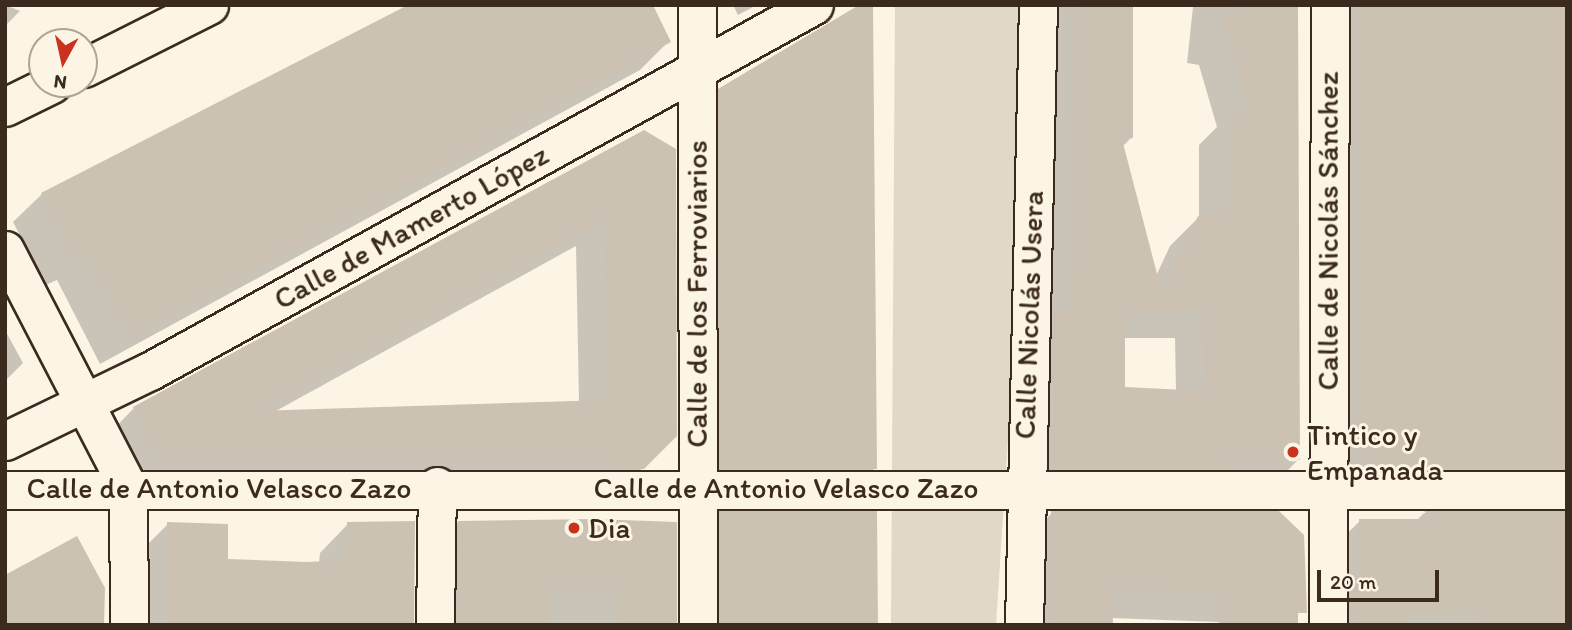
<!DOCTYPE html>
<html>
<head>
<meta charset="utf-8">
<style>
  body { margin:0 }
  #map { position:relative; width:1572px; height:630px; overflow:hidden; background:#fcf5e5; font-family:Itim,sans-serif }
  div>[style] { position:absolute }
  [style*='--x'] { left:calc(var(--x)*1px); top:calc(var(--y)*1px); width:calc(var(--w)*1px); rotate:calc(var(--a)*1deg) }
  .green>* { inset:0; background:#e0d8c8 }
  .shadow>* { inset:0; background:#0003 }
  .building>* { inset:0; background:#ccc2b3 }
  .roads { filter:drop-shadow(2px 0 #3b2a1e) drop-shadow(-2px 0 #3b2a1e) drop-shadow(0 2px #3b2a1e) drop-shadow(0 -2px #3b2a1e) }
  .street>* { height:37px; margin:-18.5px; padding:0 18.5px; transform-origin:18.5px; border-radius:18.5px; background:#fcf5e5 }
  .dots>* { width:19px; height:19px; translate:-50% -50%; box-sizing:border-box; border:4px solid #fcf5e5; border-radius:50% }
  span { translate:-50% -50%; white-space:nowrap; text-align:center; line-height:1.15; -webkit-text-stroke:6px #fcf5e5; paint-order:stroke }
  .street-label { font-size:30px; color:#3b2a1e }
  .poi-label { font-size:30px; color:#3b2a1e }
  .left { translate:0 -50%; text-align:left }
  .frame { position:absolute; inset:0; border:7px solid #3b2a1e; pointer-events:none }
  .north { position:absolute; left:28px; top:28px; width:70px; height:70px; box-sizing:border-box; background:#fcf5e5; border:2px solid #afa495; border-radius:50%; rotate:188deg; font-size:19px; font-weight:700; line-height:28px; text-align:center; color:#3b2a1e }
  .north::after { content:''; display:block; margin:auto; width:24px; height:32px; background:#c8321e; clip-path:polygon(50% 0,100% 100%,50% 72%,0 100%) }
  .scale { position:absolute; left:1317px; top:570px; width:122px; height:32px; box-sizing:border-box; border:4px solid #3b2a1e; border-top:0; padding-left:9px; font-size:21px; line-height:24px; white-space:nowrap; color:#3b2a1e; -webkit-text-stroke:5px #fcf5e5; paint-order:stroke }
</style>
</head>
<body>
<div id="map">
  <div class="green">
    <div style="clip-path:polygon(895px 5px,1036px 5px,996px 625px,891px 625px)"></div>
  </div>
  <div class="shadow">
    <div style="clip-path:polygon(5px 5px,20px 11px,5px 26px)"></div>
    <div style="clip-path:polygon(733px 5px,757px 5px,738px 15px)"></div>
    <div style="clip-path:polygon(871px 5px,875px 468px,846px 497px,691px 497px,690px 119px,719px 91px)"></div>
    <div style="clip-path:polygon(evenodd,1049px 5px,1132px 5px,1131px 138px,1122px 147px,1156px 276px,1170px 246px,1199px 217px,1199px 145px,1217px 127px,1199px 65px,1187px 63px,1193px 7px,1181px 5px,1297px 5px,1299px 459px,1270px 488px,1024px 497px,1049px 5px,1123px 338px,1175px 338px,1176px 391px,1123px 388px,1123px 338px)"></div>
    <div style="clip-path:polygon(1332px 5px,1567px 5px,1567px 625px,1332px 625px,1331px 549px,1360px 521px,1416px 521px,1424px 513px,1557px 513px,1550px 500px,1331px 477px)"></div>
    <div style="clip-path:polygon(669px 41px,640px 70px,100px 364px,57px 280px,46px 285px,13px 222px,42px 194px)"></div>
    <div style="clip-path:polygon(evenodd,644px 132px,675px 436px,613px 497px,132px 489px,106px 437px,134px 408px,644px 132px,576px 246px,579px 402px,274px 412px,576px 246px)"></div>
    <div style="clip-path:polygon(5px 330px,23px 363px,5px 381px)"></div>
    <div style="clip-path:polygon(720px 513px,876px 625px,691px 625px,691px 541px)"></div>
    <div style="clip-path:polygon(1052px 513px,1296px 625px,1111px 618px,1111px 625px,1024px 625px,1024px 541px)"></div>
    <div style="clip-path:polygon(458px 522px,675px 524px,675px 625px,429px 625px,430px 551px)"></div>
    <div style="clip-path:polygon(168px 524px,226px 561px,319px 563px,320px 553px,348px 524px,412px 625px,138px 625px,140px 552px)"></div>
  </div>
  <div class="building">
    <div style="clip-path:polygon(408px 5px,653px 5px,671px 42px,129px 337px,86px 253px,75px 258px,41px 193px)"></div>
    <div style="clip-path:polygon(859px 5px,873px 5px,877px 469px,719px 469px,718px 89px)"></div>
    <div style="clip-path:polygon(evenodd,1076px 5px,1133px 5px,1133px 138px,1122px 139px,1162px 293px,1198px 216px,1227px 216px,1227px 115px,1250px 114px,1222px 17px,1233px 15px,1232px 5px,1298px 5px,1300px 460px,1225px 460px,1235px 469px,1052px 469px,1053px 311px,1072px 310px,1076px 5px,1203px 310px,1205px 391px,1125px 387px,1125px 311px,1203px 310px)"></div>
    <div style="clip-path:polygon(1360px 5px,1567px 5px,1567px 469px,1380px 469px,1359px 449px)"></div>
    <div style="clip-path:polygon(evenodd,644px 130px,676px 149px,677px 436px,644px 469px,610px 469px,610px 460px,160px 461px,133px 407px,644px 130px,603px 219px,608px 400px,255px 411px,441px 312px,603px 219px)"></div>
    <div style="clip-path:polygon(719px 511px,877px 511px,878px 625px,719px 625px)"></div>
    <div style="clip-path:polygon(1051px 511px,1279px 511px,1304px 535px,1307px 613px,1298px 613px,1298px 625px,1219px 625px,1218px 591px,1112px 590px,1113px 625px,1051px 625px)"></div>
    <div style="clip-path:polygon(1424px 511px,1567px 511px,1567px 625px,1481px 625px,1481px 612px,1408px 613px,1408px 625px,1359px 625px,1359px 613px,1349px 613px,1349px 579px,1359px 588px,1359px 519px,1432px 519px)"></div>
    <div style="clip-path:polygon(593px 519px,677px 522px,677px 625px,618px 625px,619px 587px,549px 587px,549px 625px,456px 625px,458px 521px)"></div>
    <div style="clip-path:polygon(415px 521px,414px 625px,166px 625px,167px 522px,228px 524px,228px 559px,307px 562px,346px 560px,347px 522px)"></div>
    <div style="clip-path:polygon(77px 536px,105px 588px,104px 625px,5px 625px,5px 575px)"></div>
  </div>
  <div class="roads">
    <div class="street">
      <div style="--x:697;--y:5;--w:620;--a:89.91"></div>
      <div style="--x:84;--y:68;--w:140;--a:-26.7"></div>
      <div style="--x:5;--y:107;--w:52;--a:-26.1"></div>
      <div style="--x:5;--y:250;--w:267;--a:62.6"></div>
      <div style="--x:128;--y:487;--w:138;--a:89.6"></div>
      <div style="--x:5;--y:441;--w:161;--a:-25.8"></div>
      <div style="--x:150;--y:371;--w:758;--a:-28.86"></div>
      <div style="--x:5;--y:490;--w:1562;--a:0"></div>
      <div style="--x:435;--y:625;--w:139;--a:-89.2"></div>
      <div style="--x:1024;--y:625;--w:620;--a:-88.71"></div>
      <div style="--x:1328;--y:625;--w:620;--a:-89.82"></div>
    </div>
  </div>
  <div class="dots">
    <div style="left:1293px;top:452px;background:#c8321e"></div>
    <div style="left:574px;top:528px;background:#c8321e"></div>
  </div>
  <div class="street-label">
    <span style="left:411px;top:227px;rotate:-29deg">Calle de Mamerto López</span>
    <span style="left:1328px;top:231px;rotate:-90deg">Calle de Nicolás Sánchez</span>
    <span style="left:697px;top:294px;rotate:-90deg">Calle de los Ferroviarios</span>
    <span style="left:1029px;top:315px;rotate:-88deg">Calle Nicolás Usera</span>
    <span style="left:219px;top:488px">Calle de Antonio Velasco Zazo</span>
    <span style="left:786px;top:488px">Calle de Antonio Velasco Zazo</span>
  </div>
  <div class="poi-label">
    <span class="left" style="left:1307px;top:452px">Tintico y<br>Empanada</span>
    <span class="left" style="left:588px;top:528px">Dia</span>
  </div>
  <div class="frame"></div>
  <div class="north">N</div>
  <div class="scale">20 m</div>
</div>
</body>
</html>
